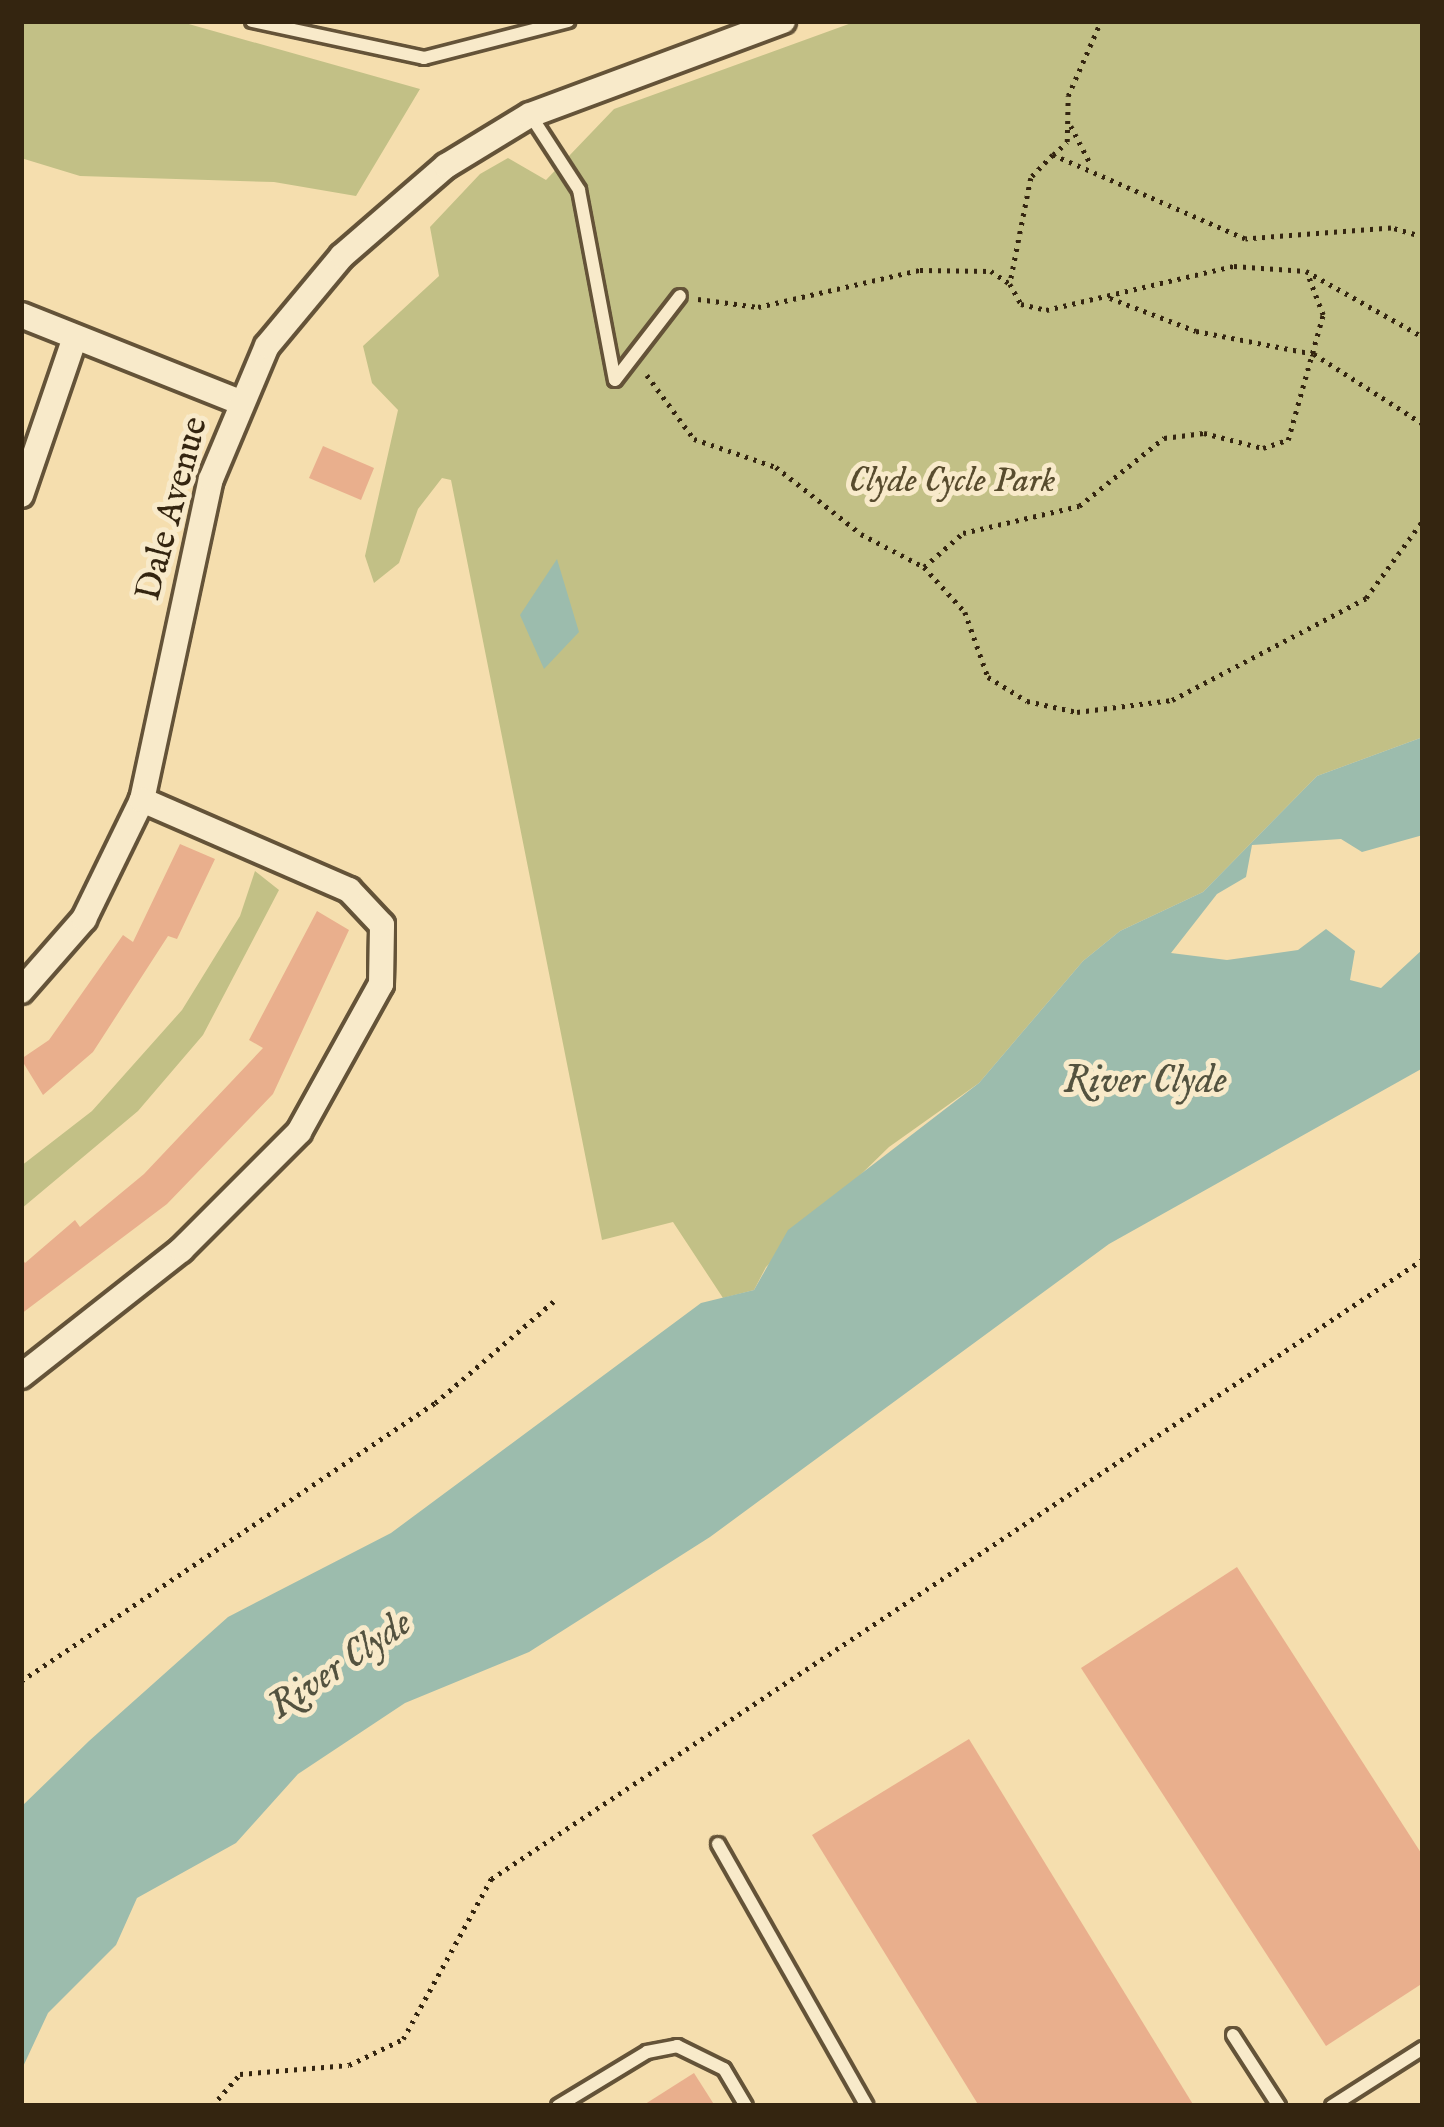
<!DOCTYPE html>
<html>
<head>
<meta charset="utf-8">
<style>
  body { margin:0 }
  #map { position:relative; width:1444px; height:2127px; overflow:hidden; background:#f5deae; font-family:"IM FELL English",serif }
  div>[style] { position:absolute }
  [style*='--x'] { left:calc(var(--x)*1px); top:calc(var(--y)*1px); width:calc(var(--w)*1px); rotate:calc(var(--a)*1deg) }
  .green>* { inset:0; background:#c2c086 }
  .water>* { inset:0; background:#9cbcad }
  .building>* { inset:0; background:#e9af8d }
  .path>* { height:4.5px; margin-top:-2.25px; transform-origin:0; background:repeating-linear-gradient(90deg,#342510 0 3px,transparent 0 9px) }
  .roads { filter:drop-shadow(3px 0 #645338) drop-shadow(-3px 0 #645338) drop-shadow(0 3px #645338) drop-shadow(0 -3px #645338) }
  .service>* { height:12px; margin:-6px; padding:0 6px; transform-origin:6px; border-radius:6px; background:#f8eaca }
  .minor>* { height:24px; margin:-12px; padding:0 12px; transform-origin:12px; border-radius:12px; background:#f8eaca }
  span { translate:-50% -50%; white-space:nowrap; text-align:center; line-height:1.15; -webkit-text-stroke:10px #f8eaca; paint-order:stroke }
  .park-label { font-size:36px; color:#584c2e; font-style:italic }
  .street-label { font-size:36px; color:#342510 }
  .water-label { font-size:39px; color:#53523f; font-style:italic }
  .frame { position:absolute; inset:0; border:24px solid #342510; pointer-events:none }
</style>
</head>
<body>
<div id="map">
  <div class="green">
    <div style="clip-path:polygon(21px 21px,178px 21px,420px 89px,356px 196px,274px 182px,80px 176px,21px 158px)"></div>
    <div style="clip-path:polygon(857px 21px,1423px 21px,1423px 737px,1317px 776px,1203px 892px,1120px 931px,1083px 961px,979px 1083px,889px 1147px,766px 1267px,754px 1290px,723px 1298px,673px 1222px,602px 1240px,451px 480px,442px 478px,418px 509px,399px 563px,374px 583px,365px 556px,398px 410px,372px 383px,363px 346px,439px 276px,430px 227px,480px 174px,508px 158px,546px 180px,614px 109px)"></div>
    <div style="clip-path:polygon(255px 871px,279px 890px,203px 1035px,138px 1111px,21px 1209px,21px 1166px,92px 1111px,182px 1010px,240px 916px)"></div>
  </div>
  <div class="water">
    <div style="clip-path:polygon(557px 559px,579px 632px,544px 669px,520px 615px)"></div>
    <div style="clip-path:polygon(1423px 737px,1423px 835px,1362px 852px,1341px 839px,1252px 845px,1246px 877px,1217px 894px,1171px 953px,1227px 960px,1298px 950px,1326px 929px,1355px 951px,1350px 980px,1381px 988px,1423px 949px,1423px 1068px,1109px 1244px,710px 1537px,529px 1652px,405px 1703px,298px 1774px,236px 1843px,137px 1898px,116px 1945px,48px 2013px,21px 2071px,21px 1807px,89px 1741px,228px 1617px,391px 1533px,701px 1303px,754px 1290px,788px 1230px,979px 1083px,1083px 961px,1120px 931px,1203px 892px,1317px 776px)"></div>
  </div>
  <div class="building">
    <div style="clip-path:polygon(323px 446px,374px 468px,361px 500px,309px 478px)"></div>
    <div style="clip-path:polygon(180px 844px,215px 859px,177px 939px,168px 936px,93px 1052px,43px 1095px,21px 1059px,49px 1040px,123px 935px,133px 942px)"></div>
    <div style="clip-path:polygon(317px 911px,349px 930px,273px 1094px,167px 1204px,21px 1314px,21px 1257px,25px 1263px,75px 1220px,80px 1227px,144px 1174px,263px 1048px,249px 1040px)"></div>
    <div style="clip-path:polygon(1237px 1567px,1423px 1856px,1423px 1983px,1326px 2046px,1081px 1668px)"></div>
    <div style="clip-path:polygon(969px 1739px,1194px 2106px,979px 2106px,812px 1835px)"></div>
    <div style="clip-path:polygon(694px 2073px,715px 2106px,642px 2106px)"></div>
  </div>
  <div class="path">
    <div style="--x:1071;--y:126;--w:42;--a:62.8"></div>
    <div style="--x:1053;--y:155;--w:19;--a:-43"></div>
    <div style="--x:1067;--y:142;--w:46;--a:-88.8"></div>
    <div style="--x:1068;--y:96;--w:82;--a:-66.3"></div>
    <div style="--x:1423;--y:237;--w:33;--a:-164"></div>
    <div style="--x:1391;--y:228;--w:146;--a:175.7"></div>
    <div style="--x:1245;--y:239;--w:210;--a:-156.4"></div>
    <div style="--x:1053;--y:155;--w:32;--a:134"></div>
    <div style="--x:1031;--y:178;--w:108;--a:101.2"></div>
    <div style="--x:1010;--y:284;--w:23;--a:61"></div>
    <div style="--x:1021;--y:304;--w:26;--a:13"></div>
    <div style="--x:1046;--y:310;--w:193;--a:-13.2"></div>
    <div style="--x:1234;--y:266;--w:72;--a:4"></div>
    <div style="--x:1306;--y:271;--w:134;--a:29.4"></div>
    <div style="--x:1110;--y:298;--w:92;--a:21"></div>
    <div style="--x:1196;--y:331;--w:120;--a:11"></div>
    <div style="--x:1314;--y:354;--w:130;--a:32.7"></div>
    <div style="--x:698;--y:299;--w:61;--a:7.6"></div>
    <div style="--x:758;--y:307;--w:166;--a:-12.9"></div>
    <div style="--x:920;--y:270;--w:71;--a:0.8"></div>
    <div style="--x:991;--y:271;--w:23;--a:34"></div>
    <div style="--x:647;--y:375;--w:79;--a:53.7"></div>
    <div style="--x:694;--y:439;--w:87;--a:18.9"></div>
    <div style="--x:776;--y:467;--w:108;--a:38.2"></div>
    <div style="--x:861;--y:534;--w:71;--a:27.6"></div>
    <div style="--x:924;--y:567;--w:61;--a:47.7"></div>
    <div style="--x:965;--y:612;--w:69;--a:70.5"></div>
    <div style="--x:988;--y:677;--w:46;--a:31.6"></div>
    <div style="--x:1027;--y:701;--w:51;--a:12.4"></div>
    <div style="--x:1077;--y:712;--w:96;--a:-7.2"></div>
    <div style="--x:1172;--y:700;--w:219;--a:-27.7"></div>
    <div style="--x:1366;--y:598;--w:97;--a:-53.8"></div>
    <div style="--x:924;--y:567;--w:52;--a:-41.1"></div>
    <div style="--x:963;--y:533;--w:119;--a:-13.1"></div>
    <div style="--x:1079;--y:506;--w:109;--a:-38.7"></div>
    <div style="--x:1164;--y:438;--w:40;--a:-7.1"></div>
    <div style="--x:1204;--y:433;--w:61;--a:14.3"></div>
    <div style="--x:1263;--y:448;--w:26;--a:-18"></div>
    <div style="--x:1288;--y:440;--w:130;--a:-74.4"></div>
    <div style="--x:1323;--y:315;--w:45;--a:-110.9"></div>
    <div style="--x:21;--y:1681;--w:499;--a:-33.9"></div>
    <div style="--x:435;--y:1403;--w:157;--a:-40.6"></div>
    <div style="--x:212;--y:2106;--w:43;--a:-48.8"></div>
    <div style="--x:240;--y:2074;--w:109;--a:-4.7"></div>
    <div style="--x:349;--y:2065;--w:60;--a:-25.7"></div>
    <div style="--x:403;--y:2039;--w:183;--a:-61.2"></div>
    <div style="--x:491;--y:1879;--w:1119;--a:-33.63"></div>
  </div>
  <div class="roads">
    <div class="service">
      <div style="--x:252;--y:21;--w:176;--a:12.1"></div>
      <div style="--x:424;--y:58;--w:149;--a:-14.4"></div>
      <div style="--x:531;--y:116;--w:88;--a:57"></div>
      <div style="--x:579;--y:190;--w:193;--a:79.3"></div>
      <div style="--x:615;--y:380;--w:106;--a:-52.3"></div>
      <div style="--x:718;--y:1844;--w:301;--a:60.4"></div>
      <div style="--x:1233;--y:2035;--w:85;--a:57.1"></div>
      <div style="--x:558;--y:2106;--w:104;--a:-31.2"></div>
      <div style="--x:647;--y:2052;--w:31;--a:-11"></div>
      <div style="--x:677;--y:2046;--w:52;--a:26.1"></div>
      <div style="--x:724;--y:2069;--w:43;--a:59.3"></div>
      <div style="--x:1332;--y:2106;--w:108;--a:-32.5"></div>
    </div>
    <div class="minor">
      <div style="--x:21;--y:315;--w:236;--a:21.7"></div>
      <div style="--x:21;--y:495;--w:167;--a:-71.1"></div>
      <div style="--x:21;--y:991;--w:96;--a:-48.8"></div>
      <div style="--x:84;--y:919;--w:132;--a:-64"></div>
      <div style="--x:142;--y:800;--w:328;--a:-77.9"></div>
      <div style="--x:211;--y:479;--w:144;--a:-67.2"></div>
      <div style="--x:267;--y:346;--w:117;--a:-50.2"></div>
      <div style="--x:342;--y:256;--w:138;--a:-40.9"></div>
      <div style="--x:446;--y:166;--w:98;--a:-31.3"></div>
      <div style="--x:530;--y:115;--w:270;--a:-20.4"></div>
      <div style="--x:21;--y:1376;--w:204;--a:-38.2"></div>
      <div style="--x:181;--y:1250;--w:167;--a:-45"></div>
      <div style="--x:299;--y:1132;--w:169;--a:-61"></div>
      <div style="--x:381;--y:984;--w:59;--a:-89"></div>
      <div style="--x:382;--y:925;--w:48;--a:-133.3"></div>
      <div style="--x:349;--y:890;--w:226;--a:-156.5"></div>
    </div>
  </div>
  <div class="park-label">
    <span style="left:952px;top:482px">Clyde Cycle Park</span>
  </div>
  <div class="street-label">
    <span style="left:173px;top:509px;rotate:-75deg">Dale Avenue</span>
  </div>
  <div class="water-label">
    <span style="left:1145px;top:1082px">River Clyde</span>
    <span style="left:341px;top:1666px;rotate:-34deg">River Clyde</span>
  </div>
  <div class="frame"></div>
</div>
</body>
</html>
